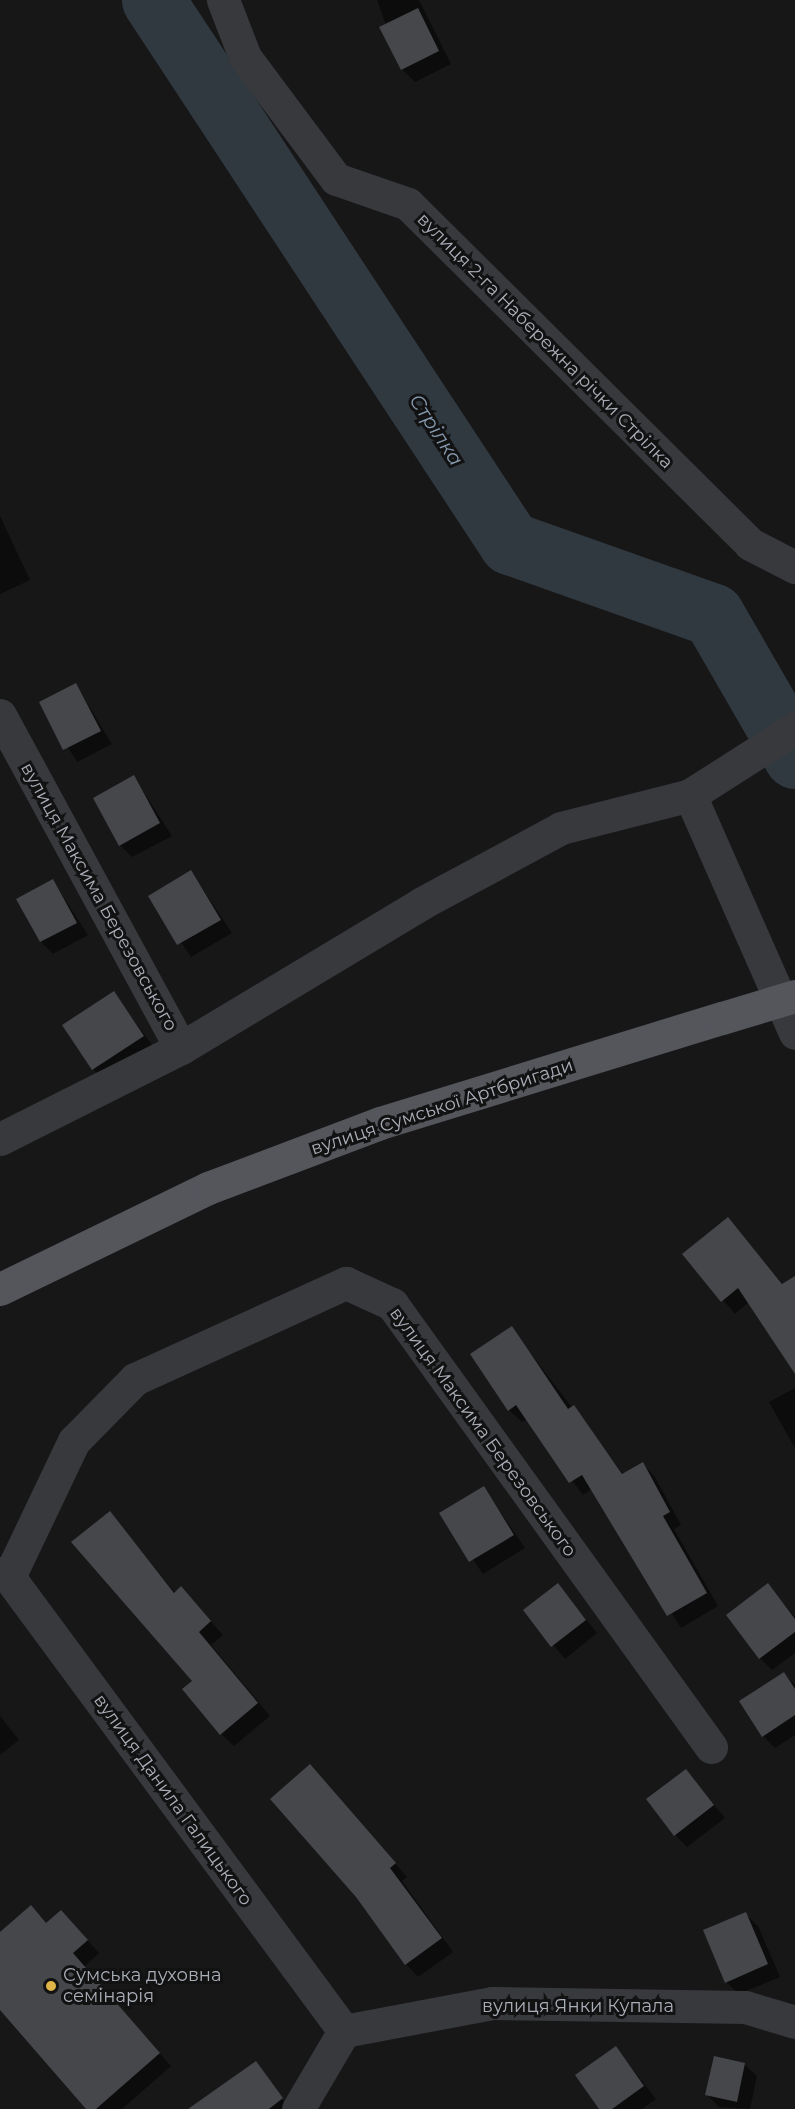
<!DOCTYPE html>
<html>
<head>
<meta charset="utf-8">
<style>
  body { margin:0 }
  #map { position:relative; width:795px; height:2109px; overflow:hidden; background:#171718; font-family:Montserrat,sans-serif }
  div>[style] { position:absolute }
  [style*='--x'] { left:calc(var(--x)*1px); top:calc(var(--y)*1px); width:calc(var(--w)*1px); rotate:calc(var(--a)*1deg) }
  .shadow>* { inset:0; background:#0007 }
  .river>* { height:63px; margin:-31.5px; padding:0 31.5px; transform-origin:31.5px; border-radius:31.5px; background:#313940 }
  .building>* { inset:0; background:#46474b }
  .street>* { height:33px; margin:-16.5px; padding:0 16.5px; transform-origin:16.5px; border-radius:16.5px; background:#38393d }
  .primary>* { height:33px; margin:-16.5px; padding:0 16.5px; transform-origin:16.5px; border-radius:16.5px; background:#54565c }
  .primary-bridge>* { height:33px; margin:-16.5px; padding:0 16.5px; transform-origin:16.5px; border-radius:16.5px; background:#54565c }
  .dots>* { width:16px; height:16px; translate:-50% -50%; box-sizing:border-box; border:3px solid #121213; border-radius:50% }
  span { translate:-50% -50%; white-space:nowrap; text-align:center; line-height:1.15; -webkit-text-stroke:6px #121213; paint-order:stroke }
  .street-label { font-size:18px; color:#aaaeb7 }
  .poi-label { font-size:18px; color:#aaaeb7 }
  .left { translate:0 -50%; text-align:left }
  .water-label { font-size:20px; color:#8599ae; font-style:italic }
</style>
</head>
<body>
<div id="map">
  <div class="shadow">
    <div style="clip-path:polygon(377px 0,419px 0,451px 64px,415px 82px,402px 69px)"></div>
    <div style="clip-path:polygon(0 516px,30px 580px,0 594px)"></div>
    <div style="clip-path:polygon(76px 685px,112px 744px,77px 762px,41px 703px)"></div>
    <div style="clip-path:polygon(134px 777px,172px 836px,132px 857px,120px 845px)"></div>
    <div style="clip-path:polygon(191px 872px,232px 933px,191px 957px,150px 896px)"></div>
    <div style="clip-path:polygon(53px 881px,88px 935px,53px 954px,41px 942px)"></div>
    <div style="clip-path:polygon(114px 993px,155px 1049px,105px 1082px,93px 1069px)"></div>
    <div style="clip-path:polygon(728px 1219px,784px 1285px,795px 1286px,795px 1359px,749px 1302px,735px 1314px,685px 1255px)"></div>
    <div style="clip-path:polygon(511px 1328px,624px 1475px,643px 1464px,655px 1477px,681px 1525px,674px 1529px,718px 1606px,681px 1628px,592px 1489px,583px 1495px,527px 1419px,522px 1422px,509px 1410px)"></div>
    <div style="clip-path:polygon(795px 1388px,795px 1448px,769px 1402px)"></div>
    <div style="clip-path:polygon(484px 1488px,525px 1548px,483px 1574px,441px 1514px)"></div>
    <div style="clip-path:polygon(110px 1513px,175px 1593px,181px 1588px,223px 1635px,211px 1645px,270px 1716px,234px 1746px,221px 1734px)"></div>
    <div style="clip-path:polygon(558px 1585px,597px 1633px,565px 1659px,525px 1611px)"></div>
    <div style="clip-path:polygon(768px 1585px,795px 1617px,795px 1653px,772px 1670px,760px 1658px)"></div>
    <div style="clip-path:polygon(783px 1674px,795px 1685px,795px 1735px,775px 1748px,763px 1736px)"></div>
    <div style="clip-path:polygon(0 1716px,19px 1740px,0 1755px)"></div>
    <div style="clip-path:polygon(686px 1771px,725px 1818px,687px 1847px,675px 1835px)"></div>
    <div style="clip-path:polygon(322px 1778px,407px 1877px,402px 1881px,453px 1952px,418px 1977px,406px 1964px)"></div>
    <div style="clip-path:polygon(745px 1914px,758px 1926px,780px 1977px,739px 1994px,726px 1982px)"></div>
    <div style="clip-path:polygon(47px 1924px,73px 1924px,99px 1953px,84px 1967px,171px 2066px,122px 2109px,88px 2109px,0 2008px,0 1934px)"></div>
    <div style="clip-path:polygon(616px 2048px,656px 2099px,642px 2109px,601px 2109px)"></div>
    <div style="clip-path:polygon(256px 2063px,287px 2106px,283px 2109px,191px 2109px)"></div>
    <div style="clip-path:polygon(744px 2064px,757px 2076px,750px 2109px,719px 2107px,707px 2094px)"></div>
  </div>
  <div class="river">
    <div style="--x:153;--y:0;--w:650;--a:56.68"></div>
    <div style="--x:510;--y:543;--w:215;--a:19.5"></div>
    <div style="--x:713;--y:615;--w:164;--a:60"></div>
  </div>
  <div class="building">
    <div style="clip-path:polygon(418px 8px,439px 51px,401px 70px,379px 27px)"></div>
    <div style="clip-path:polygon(76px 683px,101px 731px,63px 750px,39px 702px)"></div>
    <div style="clip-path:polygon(134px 775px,160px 823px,119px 846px,93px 798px)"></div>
    <div style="clip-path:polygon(191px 870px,221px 920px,177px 945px,148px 896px)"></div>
    <div style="clip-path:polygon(53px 879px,77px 923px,40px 942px,16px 899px)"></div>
    <div style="clip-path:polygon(114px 991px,144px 1036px,92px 1070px,62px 1025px)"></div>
    <div style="clip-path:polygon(728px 1217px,782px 1284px,795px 1276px,795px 1374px,738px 1288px,721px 1302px,682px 1254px)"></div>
    <div style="clip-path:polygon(512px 1326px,568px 1409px,574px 1405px,622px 1474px,643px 1462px,670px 1512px,663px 1516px,707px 1593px,667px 1616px,582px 1475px,569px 1483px,516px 1405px,508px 1411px,470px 1354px)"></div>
    <div style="clip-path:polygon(484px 1486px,514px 1535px,469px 1562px,439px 1513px)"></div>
    <div style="clip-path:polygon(110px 1511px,174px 1593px,181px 1586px,211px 1621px,199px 1632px,258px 1703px,220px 1735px,182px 1689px,192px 1681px,71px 1542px)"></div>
    <div style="clip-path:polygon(558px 1583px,586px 1620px,551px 1647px,523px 1610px)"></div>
    <div style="clip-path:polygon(768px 1583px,795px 1619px,795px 1632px,759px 1659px,726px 1615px)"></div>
    <div style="clip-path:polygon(784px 1672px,795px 1689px,795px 1715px,762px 1737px,739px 1701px)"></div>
    <div style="clip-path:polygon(310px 1764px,396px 1863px,390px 1868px,442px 1938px,405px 1965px,356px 1897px,270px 1799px)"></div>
    <div style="clip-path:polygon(686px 1769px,714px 1805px,674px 1836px,646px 1799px)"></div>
    <div style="clip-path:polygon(31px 1905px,46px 1923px,61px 1910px,88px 1940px,73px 1953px,160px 2053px,96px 2109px,86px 2109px,0 2010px,0 1932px)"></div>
    <div style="clip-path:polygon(746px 1912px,768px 1964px,725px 1983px,703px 1930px)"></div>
    <div style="clip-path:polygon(616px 2046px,644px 2086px,612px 2109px,599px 2109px,575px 2075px)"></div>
    <div style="clip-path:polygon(714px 2056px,745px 2063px,737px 2102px,705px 2095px)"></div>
    <div style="clip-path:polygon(256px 2061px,283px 2098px,269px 2109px,188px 2109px)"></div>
  </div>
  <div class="street">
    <div style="--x:223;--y:0;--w:61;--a:68.9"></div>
    <div style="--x:245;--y:57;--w:152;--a:53.3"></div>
    <div style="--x:336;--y:179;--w:76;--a:19.1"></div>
    <div style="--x:408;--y:204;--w:482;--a:44.8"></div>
    <div style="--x:750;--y:544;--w:51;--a:27.1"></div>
    <div style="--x:0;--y:715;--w:379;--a:61.5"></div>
    <div style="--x:690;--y:795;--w:260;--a:66.2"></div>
    <div style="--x:0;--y:1139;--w:203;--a:-26.7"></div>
    <div style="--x:181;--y:1048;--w:281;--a:-31"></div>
    <div style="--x:422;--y:903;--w:158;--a:-28.3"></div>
    <div style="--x:561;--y:828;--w:133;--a:-14.3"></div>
    <div style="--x:690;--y:795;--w:125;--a:-32.5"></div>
    <div style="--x:0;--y:1573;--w:10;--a:24"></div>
    <div style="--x:9;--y:1577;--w:564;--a:53.58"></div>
    <div style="--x:9;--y:1577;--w:151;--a:-64.5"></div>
    <div style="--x:74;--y:1441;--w:87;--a:-45.5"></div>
    <div style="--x:135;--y:1379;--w:232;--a:-24.5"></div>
    <div style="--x:346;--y:1283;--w:51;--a:24.5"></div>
    <div style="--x:392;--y:1304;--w:546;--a:54.24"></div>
    <div style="--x:298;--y:2109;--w:91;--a:-59.5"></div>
    <div style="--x:344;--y:2031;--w:151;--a:-10.7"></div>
    <div style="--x:492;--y:2003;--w:253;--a:0.9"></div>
    <div style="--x:745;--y:2007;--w:52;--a:16.7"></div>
  </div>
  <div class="primary">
    <div style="--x:0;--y:1289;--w:231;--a:-25.9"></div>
    <div style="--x:208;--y:1188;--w:184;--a:-20.7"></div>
    <div style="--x:380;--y:1123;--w:358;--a:-17.1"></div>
  </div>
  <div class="primary-bridge">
    <div style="--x:722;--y:1018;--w:76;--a:-16.8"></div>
  </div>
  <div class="dots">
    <div style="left:51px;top:1986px;background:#dfb448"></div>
  </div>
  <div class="street-label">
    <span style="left:545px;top:341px;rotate:45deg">вулиця 2-га Набережна річки Стрілка</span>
    <span style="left:99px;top:897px;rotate:61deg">вулиця Максима Березовського</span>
    <span style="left:442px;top:1107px;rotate:-18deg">вулиця Сумської Артбригади</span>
    <span style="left:483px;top:1432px;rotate:54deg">вулиця Максима Березовського</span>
    <span style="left:173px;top:1800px;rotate:54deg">вулиця Данила Галицького</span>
    <span style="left:578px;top:2006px">вулиця Янки Купала</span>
  </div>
  <div class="poi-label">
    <span class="left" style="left:63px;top:1986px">Сумська духовна<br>семінарія</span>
  </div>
  <div class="water-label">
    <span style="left:436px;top:430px;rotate:57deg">Стрілка</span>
  </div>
</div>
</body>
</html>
